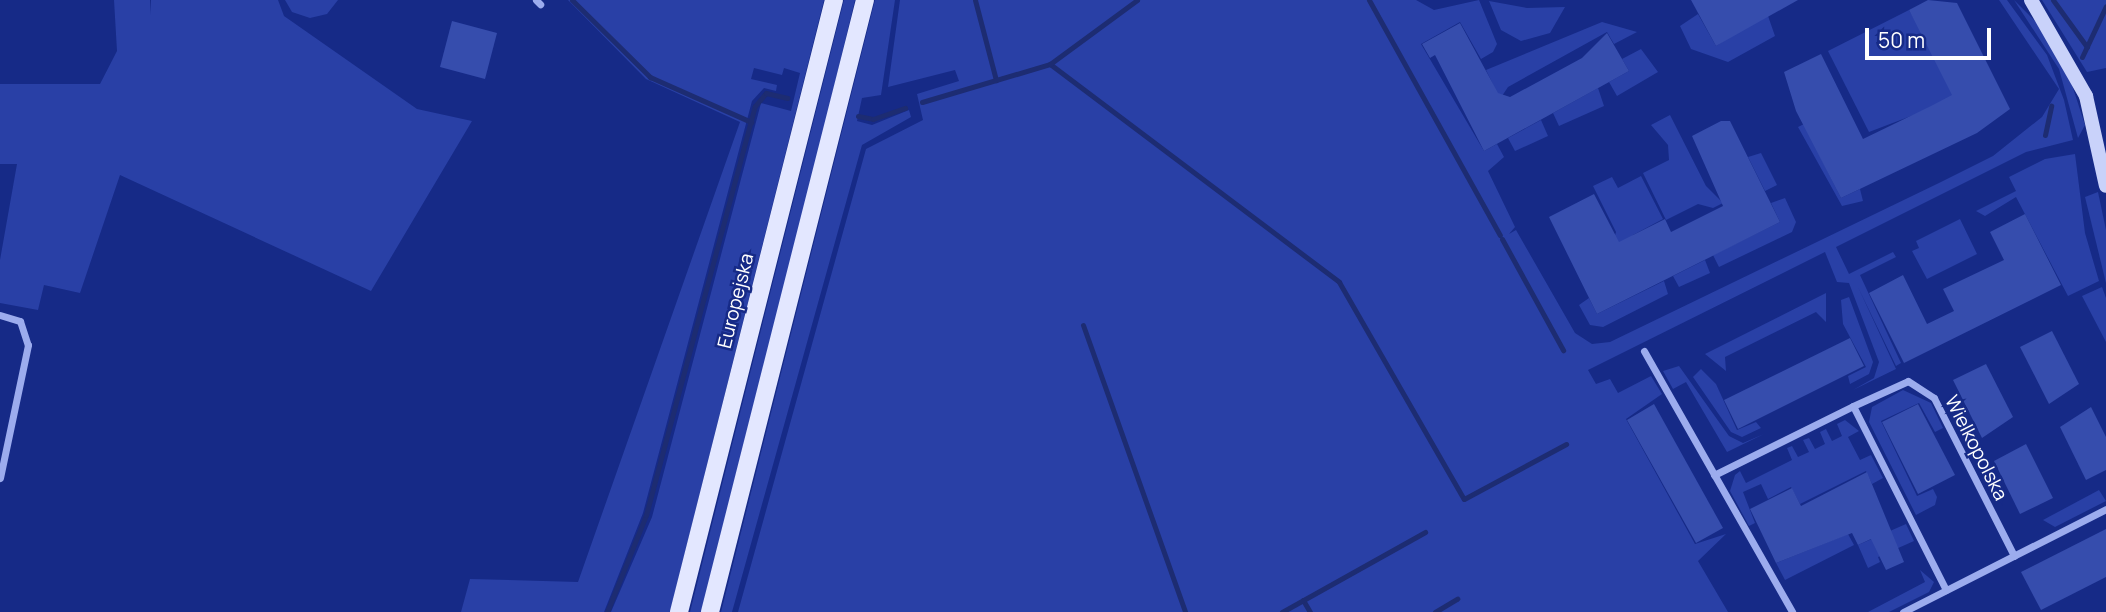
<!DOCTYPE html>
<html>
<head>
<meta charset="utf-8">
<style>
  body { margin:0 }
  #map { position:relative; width:2106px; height:612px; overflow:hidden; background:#162a87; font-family:Manrope,sans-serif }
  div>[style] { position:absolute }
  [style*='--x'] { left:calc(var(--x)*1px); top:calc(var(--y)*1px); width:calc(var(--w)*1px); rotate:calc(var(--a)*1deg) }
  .green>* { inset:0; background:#2940a6 }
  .stream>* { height:5px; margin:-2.5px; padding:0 2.5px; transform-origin:2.5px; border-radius:2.5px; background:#1d2c72 }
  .building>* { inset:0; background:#364dad }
  .street>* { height:7px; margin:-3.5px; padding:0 3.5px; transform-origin:3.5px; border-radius:3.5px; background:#9cacee }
  .secondary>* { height:14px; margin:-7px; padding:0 7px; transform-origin:7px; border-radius:7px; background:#c9d2fa }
  .primary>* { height:18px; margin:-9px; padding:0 9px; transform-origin:9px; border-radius:9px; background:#e3e7ff }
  span { translate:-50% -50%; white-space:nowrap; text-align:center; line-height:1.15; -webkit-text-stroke:5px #162a87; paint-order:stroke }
  .street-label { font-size:19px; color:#fff }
  .scale { position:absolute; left:1865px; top:28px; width:126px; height:32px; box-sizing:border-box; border:4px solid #fff; border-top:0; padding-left:9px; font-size:21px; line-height:24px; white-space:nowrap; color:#fff; -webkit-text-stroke:5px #162a87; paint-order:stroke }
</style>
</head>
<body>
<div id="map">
  <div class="green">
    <div style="clip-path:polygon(114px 0,150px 0,151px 15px,151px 0,278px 0,284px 16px,417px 109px,472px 121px,371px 291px,120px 175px,80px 293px,44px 285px,38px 310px,0 303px,0 260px,17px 164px,0 164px,0 84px,100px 84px,117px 51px)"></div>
    <div style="clip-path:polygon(285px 0,338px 0,327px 14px,310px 18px,292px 12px)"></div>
    <div style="clip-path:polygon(568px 0,824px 0,670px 612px,611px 612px,652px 517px,761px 103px,791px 111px,800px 73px,784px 68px,782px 75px,754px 68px,751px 79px,777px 85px,776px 91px,764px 88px,752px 101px,643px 513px,604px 612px,461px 612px,470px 579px,578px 582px,740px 122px,646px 79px)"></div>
    <div style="clip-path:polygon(844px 0,855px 0,826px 120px,701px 612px,690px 612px)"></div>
    <div style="clip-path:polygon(875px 0,895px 0,881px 95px,862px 98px,857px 121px,872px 125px,909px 110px,911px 117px,862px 145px,732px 612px,721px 612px)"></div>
    <div style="clip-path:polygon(900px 0,1416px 0,1434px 10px,1479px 0,1497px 44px,1493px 52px,1481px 59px,1460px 22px,1421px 44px,1484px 151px,1497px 144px,1504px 157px,1488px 171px,1515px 227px,1509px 234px,1516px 230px,1575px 333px,1592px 344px,1610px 342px,1941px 182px,1993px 156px,2042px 117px,2059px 89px,1999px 0,2007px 0,2047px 55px,2064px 100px,2073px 140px,2026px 152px,1836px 247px,1849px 274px,1893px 252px,1896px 257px,1860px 275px,1901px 363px,1896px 366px,1858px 287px,1896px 369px,1853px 390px,1874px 378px,1879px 362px,1849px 283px,1837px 282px,1825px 252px,1588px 370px,1596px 384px,1610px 379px,1618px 393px,1651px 376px,1662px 394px,1626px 419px,1695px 544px,1726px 534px,1698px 561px,1728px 612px,738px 612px,866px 149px,923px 120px,917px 94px,959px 81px,955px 70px,888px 87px)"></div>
    <div style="clip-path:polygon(2014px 0,2038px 24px,2072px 85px,2085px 125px,2078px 138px,2059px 69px)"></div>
    <div style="clip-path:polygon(2042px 0,2106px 0,2106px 68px,2087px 72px)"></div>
    <div style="clip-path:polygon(1489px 1px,1527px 8px,1565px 7px,1550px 33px,1521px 41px,1501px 30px)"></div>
    <div style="clip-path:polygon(1909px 10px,1961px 97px,1869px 132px,1828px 51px)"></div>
    <div style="clip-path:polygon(1767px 13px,1775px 36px,1728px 62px,1691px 49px,1680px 26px,1698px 14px,1716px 46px)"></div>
    <div style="clip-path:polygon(1602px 22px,1637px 32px,1614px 44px,1607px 32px,1508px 87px,1500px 99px,1486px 70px)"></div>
    <div style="clip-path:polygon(1641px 49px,1658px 72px,1617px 96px,1609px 82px,1629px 71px,1622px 59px)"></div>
    <div style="clip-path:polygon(1598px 88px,1604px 106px,1559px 126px,1553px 113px)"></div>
    <div style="clip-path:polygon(1670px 115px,1706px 186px,1723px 203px,1713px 208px,1698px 204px,1666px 220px,1643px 173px,1669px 160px,1668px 145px,1651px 125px)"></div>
    <div style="clip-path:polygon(1541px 120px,1548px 136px,1515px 151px,1508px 138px)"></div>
    <div style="clip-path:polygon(1804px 124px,1841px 198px,1860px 189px,1863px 201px,1842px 206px,1798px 127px)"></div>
    <div style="clip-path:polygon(1761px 153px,1777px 185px,1765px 191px,1748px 157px)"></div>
    <div style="clip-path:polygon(2075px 154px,2085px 233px,2099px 281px,2068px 296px,2016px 197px,1985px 216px,1976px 211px,2016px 191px,2009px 177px,2045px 159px)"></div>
    <div style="clip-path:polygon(1641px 176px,1663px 219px,1633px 235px,1627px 250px,1613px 242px,1616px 232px,1593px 186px,1612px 177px,1618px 188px)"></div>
    <div style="clip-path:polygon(2098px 192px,2106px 230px,2106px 283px,2085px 197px)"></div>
    <div style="clip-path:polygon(1785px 198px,1796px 222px,1792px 232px,1719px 267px,1713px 255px,1780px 222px,1771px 203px)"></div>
    <div style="clip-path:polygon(1960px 219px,1977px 254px,1927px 279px,1912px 251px,1919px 248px,1916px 241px)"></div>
    <div style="clip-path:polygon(1705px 260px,1710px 273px,1679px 287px,1673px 276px)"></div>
    <div style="clip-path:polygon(1664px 281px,1668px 294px,1603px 327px,1590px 325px,1579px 305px,1589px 298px,1597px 314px)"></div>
    <div style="clip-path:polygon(2102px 287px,2106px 298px,2106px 342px,2082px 296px)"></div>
    <div style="clip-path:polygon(1826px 293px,1826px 322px,1816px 312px,1725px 357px,1726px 371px,1705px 354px)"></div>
    <div style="clip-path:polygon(1849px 297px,1873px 362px,1869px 374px,1850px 384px,1848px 376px,1866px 367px,1843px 324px,1841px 300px)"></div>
    <div style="clip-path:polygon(1679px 366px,1729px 436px,1743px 443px,1764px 434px,1727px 452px,1686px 382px,1673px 389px,1663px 371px)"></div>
    <div style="clip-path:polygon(1701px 369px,1716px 384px,1737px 430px,1756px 422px,1761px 428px,1742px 437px,1731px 432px,1693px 377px)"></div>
    <div style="clip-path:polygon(1903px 390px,1931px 403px,1943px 428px,1935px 432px,1919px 403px,1881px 421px,1917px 496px,1933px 489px,1937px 497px,1935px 505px,1916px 515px,1869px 422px,1872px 407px)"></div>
    <div style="clip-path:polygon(1845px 420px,1859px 431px,1848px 437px,1860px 460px,1871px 455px,1883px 478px,1872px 484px,1866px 471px,1800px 504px,1791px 487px,1768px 499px,1761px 484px,1743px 492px,1755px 523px,1749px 526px,1730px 491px,1735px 475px,1740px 471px,1746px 483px,1792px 460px,1787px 448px,1792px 446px,1798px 457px,1809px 452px,1803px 440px,1809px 438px,1815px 449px,1825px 444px,1820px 432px,1826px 429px,1832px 441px,1842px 436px,1837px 424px)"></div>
    <div style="clip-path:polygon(2099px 490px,2106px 501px,2055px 527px,2043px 520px)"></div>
    <div style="clip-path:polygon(1906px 524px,1914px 541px,1878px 557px,1880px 562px,1868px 568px,1858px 545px)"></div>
    <div style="clip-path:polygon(1848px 534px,1854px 545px,1785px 580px,1776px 563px)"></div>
    <div style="clip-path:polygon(1920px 570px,1934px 582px,1929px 592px,1889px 612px,1868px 612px,1925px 582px)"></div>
  </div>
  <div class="stream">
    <div style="--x:572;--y:0;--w:110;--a:44.6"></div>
    <div style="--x:650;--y:77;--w:111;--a:24"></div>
    <div style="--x:975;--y:0;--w:83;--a:75.3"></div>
    <div style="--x:1369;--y:0;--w:269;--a:60.9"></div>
    <div style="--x:2053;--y:0;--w:58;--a:54.1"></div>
    <div style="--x:2082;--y:57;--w:56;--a:-64.8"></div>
    <div style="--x:1050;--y:64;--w:362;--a:37"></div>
    <div style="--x:1339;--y:282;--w:250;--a:60.1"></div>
    <div style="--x:1464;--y:499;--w:116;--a:-28.3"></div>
    <div style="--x:922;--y:102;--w:134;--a:-16.5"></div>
    <div style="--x:1050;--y:64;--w:108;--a:-36.3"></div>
    <div style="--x:858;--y:116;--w:15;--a:11"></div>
    <div style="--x:873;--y:119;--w:34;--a:-19"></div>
    <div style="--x:2045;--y:135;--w:30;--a:-78"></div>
    <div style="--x:1502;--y:239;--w:127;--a:61.2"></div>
    <div style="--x:1083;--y:325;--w:305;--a:70.4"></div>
    <div style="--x:1303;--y:600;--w:14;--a:60"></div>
    <div style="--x:607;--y:612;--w:105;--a:-68.1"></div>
    <div style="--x:646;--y:515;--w:423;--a:-75.1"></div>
    <div style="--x:755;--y:106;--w:17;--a:-50"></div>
    <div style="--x:766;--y:93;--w:22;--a:13"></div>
    <div style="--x:1282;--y:612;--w:164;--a:-29.2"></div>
    <div style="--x:1435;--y:612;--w:26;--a:-31"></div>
  </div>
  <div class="building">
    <div style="clip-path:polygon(1691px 0,1798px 0,1716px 46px)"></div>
    <div style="clip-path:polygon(1928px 0,1957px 3px,2010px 109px,1977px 133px,1841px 198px,1796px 111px,1784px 72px,1821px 54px,1863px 139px,1931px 106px,1952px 95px,1909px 10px)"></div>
    <div style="clip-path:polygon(452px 21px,497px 33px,485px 79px,440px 67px)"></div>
    <div style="clip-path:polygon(1460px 23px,1498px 93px,1510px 97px,1582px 58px,1607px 33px,1629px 71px,1484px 151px,1435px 55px,1430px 58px,1422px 44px)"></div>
    <div style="clip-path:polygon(1721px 121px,1730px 121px,1780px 222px,1597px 314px,1549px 217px,1594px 194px,1619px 242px,1665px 219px,1671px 232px,1723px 206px,1692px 136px)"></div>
    <div style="clip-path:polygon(2025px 214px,2061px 285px,1904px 363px,1869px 293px,1903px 275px,1927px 324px,1954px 311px,1943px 289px,2004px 260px,1990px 232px)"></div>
    <div style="clip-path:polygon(2052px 331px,2079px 384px,2049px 404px,2020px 347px)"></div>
    <div style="clip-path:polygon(1850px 338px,1864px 366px,1738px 429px,1724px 400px)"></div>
    <div style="clip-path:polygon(1986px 364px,2013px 417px,1982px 438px,1953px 380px)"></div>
    <div style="clip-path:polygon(1654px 404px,1723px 528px,1696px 543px,1627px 420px)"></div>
    <div style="clip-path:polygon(1918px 404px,1955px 475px,1918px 494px,1882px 422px)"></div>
    <div style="clip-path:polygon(2091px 407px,2106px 437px,2106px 470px,2086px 480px,2060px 427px)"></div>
    <div style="clip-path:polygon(2026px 444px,2053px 498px,2020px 514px,1994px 461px)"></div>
    <div style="clip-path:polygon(1867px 472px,1904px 562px,1886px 570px,1871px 539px,1858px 545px,1852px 533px,1776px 563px,1750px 509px,1792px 488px,1801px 506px)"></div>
    <div style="clip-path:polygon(2106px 529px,2106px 577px,2041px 610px,2021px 572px)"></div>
  </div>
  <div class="street">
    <div style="--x:536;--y:0;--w:6;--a:45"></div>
    <div style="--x:0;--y:315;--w:21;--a:17"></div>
    <div style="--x:20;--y:321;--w:25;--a:72"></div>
    <div style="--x:28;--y:345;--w:136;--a:101.9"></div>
    <div style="--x:1644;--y:351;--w:300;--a:60.4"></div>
    <div style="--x:1714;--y:475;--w:155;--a:-26.4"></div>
    <div style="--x:1946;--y:590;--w:206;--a:-116.8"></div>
    <div style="--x:1853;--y:406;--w:60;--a:-24.4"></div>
    <div style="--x:1908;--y:381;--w:31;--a:33"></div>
    <div style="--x:1934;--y:398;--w:177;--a:63.1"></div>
    <div style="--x:1903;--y:612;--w:228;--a:-26.9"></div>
  </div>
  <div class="secondary">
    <div style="--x:2031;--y:0;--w:111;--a:60.2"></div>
    <div style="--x:2086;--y:96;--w:92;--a:77.5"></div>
  </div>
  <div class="primary">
    <div style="--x:679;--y:612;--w:631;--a:-75.79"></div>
    <div style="--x:710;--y:612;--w:631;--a:-75.79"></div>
  </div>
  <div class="street-label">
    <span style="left:736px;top:301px;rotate:-76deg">Europejska</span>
    <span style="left:1976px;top:448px;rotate:63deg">Wielkopolska</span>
  </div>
  <div class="scale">50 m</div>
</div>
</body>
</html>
